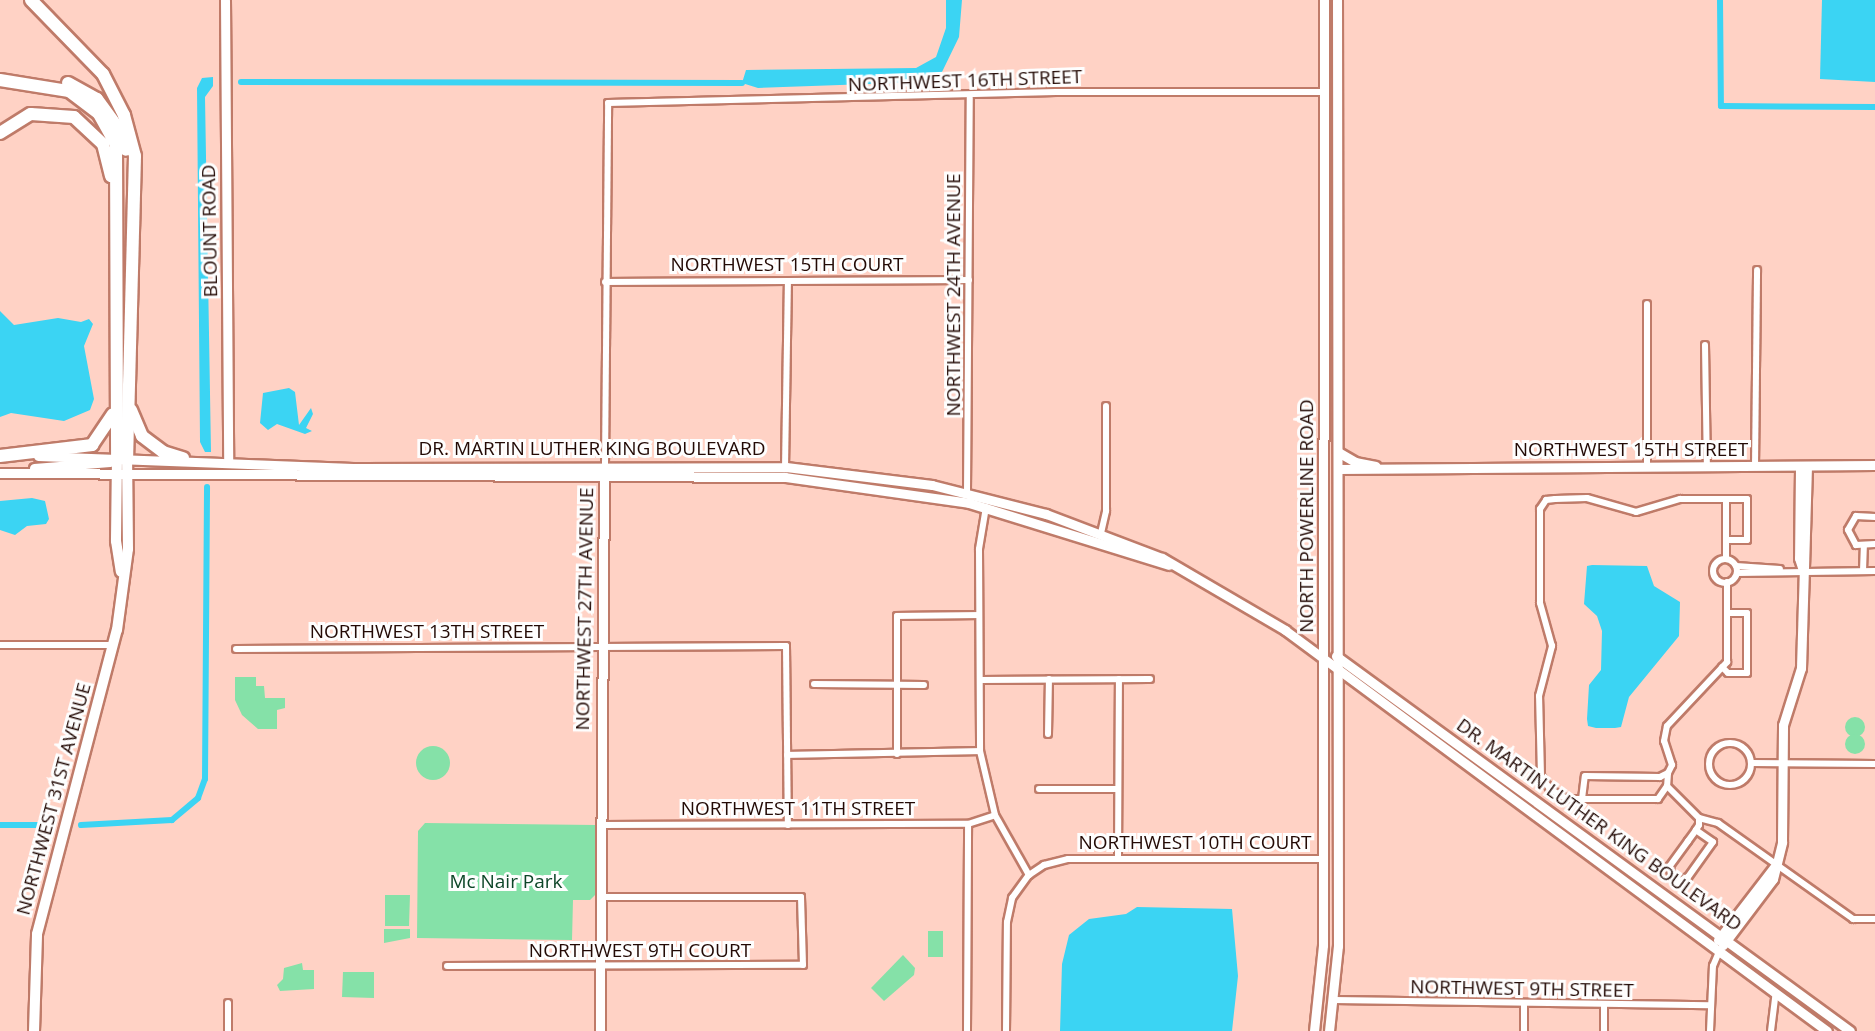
<!DOCTYPE html>
<html>
<head>
<meta charset="utf-8">
<style>
  body { margin:0 }
  #map { position:relative; width:1875px; height:1031px; overflow:hidden; background:#ffd2c5; font-family:"Open Sans",sans-serif }
  div>[style] { position:absolute }
  [style*='--x'] { left:calc(var(--x)*1px); top:calc(var(--y)*1px); width:calc(var(--w)*1px); rotate:calc(var(--a)*1deg) }
  .green>* { inset:0; background:#85e1a8 }
  .round { border-radius:50% }
  .water>* { inset:0; background:#3bd4f3 }
  .canal>* { height:6px; margin:-3px; padding:0 3px; transform-origin:3px; border-radius:3px; background:#3bd4f3 }
  .roads { filter:drop-shadow(2px 0 #bf7b69) drop-shadow(-2px 0 #bf7b69) drop-shadow(0 2px #bf7b69) drop-shadow(0 -2px #bf7b69) }
  .street>* { height:6px; margin:-3px; padding:0 3px; transform-origin:3px; border-radius:3px; background:#fff }
  .street>.ring { margin:-3px; padding:0; box-sizing:content-box; background:none; border:6px solid #fff; border-radius:50% }
  .secondary>* { height:9px; margin:-4.5px; padding:0 4.5px; transform-origin:4.5px; border-radius:4.5px; background:#fff }
  .primary>* { height:10px; margin:-5px; padding:0 5px; transform-origin:5px; border-radius:5px; background:#fff }
  .highway>* { height:12px; margin:-6px; padding:0 6px; transform-origin:6px; border-radius:6px; background:#fff }
  span { translate:-50% -50%; white-space:nowrap; text-align:center; line-height:1.15; -webkit-text-stroke:6px #fefefe; paint-order:stroke }
  .street-label { font-size:19px; color:#230a05 }
  .park-label { font-size:19px; color:#0d4628 }
</style>
</head>
<body>
<div id="map">
  <div class="green">
    <div style="clip-path:polygon(235px 677px,256px 677px,256px 686px,264px 686px,265px 698px,285px 698px,285px 708px,277px 710px,277px 729px,258px 729px,242px 715px,235px 700px)"></div>
    <div class="round" style="left:1845px;top:717px;width:20px;height:20px"></div>
    <div class="round" style="left:1845px;top:734px;width:20px;height:20px"></div>
    <div class="round" style="left:416px;top:746px;width:34px;height:34px"></div>
    <div style="clip-path:polygon(425px 823px,596px 825px,596px 894px,590px 900px,573px 900px,572px 940px,417px 938px,418px 831px)"></div>
    <div style="clip-path:polygon(385px 895px,410px 895px,409px 926px,385px 926px)"></div>
    <div style="clip-path:polygon(384px 929px,410px 929px,410px 938px,384px 943px)"></div>
    <div style="clip-path:polygon(928px 931px,943px 931px,943px 957px,928px 957px)"></div>
    <div style="clip-path:polygon(903px 955px,915px 968px,914px 975px,884px 1001px,871px 988px)"></div>
    <div style="clip-path:polygon(302px 963px,303px 970px,314px 970px,314px 989px,280px 991px,277px 985px,283px 979px,284px 968px)"></div>
    <div style="clip-path:polygon(343px 972px,374px 972px,374px 998px,342px 997px)"></div>
  </div>
  <div class="water">
    <div style="clip-path:polygon(946px 0,962px 0,959px 37px,942px 72px,925px 82px,758px 88px,742px 83px,746px 70px,916px 68px,936px 57px,946px 28px)"></div>
    <div style="clip-path:polygon(1822px 0,1875px 0,1875px 82px,1820px 79px)"></div>
    <div style="clip-path:polygon(213px 77px,213px 86px,205px 97px,211px 452px,205px 452px,200px 442px,197px 88px,202px 78px)"></div>
    <div style="clip-path:polygon(0 311px,14px 325px,58px 318px,81px 322px,89px 319px,93px 324px,84px 346px,94px 399px,90px 410px,64px 421px,11px 413px,0 417px)"></div>
    <div style="clip-path:polygon(289px 388px,295px 392px,299px 425px,311px 408px,313px 414px,306px 428px,312px 431px,305px 434px,277px 424px,268px 430px,260px 423px,263px 393px)"></div>
    <div style="clip-path:polygon(32px 498px,45px 501px,49px 519px,46px 524px,27px 526px,15px 535px,0 530px,0 501px)"></div>
    <div style="clip-path:polygon(1592px 565px,1647px 566px,1654px 586px,1680px 602px,1679px 636px,1629px 697px,1621px 727px,1615px 728px,1596px 728px,1588px 726px,1587px 719px,1589px 685px,1601px 670px,1602px 631px,1597px 616px,1584px 604px,1587px 566px)"></div>
    <div style="clip-path:polygon(1137px 907px,1232px 909px,1238px 976px,1232px 1031px,1060px 1031px,1062px 964px,1069px 935px,1089px 919px,1126px 914px)"></div>
  </div>
  <div class="canal">
    <div style="--x:1720;--y:0;--w:106;--a:89.5"></div>
    <div style="--x:1721;--y:106;--w:154;--a:0.4"></div>
    <div style="--x:241;--y:82;--w:501;--a:0.11"></div>
    <div style="--x:0;--y:825;--w:47;--a:0"></div>
    <div style="--x:81;--y:825;--w:91;--a:-3.1"></div>
    <div style="--x:172;--y:820;--w:34;--a:-40"></div>
    <div style="--x:198;--y:798;--w:20;--a:-70"></div>
    <div style="--x:205;--y:779;--w:292;--a:-89.6"></div>
  </div>
  <div class="roads">
    <div class="street">
      <div style="--x:605;--y:282;--w:364;--a:-0.3"></div>
      <div style="--x:1647;--y:304;--w:163;--a:90"></div>
      <div style="--x:1705;--y:345;--w:123;--a:89.1"></div>
      <div style="--x:605;--y:464;--w:361;--a:-89.5"></div>
      <div style="--x:608;--y:103;--w:448;--a:-1.4"></div>
      <div style="--x:1056;--y:92;--w:267;--a:0"></div>
      <div style="--x:1755;--y:467;--w:197;--a:-89.4"></div>
      <div style="--x:785;--y:468;--w:187;--a:-89.1"></div>
      <div style="--x:967;--y:492;--w:394;--a:-89.6"></div>
      <div style="--x:986;--y:507;--w:43;--a:99.5"></div>
      <div style="--x:979;--y:549;--w:202;--a:89.7"></div>
      <div style="--x:980;--y:751;--w:66;--a:76.8"></div>
      <div style="--x:995;--y:815;--w:69;--a:60.5"></div>
      <div style="--x:1875;--y:517;--w:19;--a:-177"></div>
      <div style="--x:1856;--y:516;--w:16;--a:120"></div>
      <div style="--x:1848;--y:530;--w:17;--a:62"></div>
      <div style="--x:1856;--y:545;--w:19;--a:-3"></div>
      <div style="--x:1101;--y:533;--w:23;--a:-77"></div>
      <div style="--x:1106;--y:511;--w:105;--a:-90"></div>
      <div style="--x:1726;--y:559;--w:60;--a:-90"></div>
      <div class="ring" style="left:1713px;top:559px;width:18px;height:18px"></div>
      <div style="--x:1736;--y:566;--w:44;--a:3.9"></div>
      <div style="--x:1863;--y:571;--w:24;--a:-88"></div>
      <div style="--x:1737;--y:573;--w:138;--a:-0.8"></div>
      <div style="--x:0;--y:645;--w:111;--a:0"></div>
      <div style="--x:236;--y:649;--w:550;--a:-0.31"></div>
      <div style="--x:786;--y:646;--w:179;--a:89.4"></div>
      <div style="--x:1722;--y:667;--w:8;--a:45"></div>
      <div style="--x:1728;--y:673;--w:19;--a:0"></div>
      <div style="--x:1747;--y:673;--w:60;--a:-90"></div>
      <div style="--x:1747;--y:613;--w:20;--a:180"></div>
      <div style="--x:980;--y:680;--w:170;--a:-0.3"></div>
      <div style="--x:814;--y:684;--w:110;--a:0.5"></div>
      <div style="--x:1048;--y:734;--w:55;--a:-89"></div>
      <div class="ring" style="left:1709px;top:743px;width:36px;height:36px"></div>
      <div style="--x:897;--y:754;--w:138;--a:-90"></div>
      <div style="--x:897;--y:616;--w:82;--a:-0.7"></div>
      <div style="--x:787;--y:755;--w:193;--a:-1.2"></div>
      <div style="--x:1751;--y:763;--w:124;--a:0.5"></div>
      <div style="--x:1668;--y:773;--w:13;--a:94"></div>
      <div style="--x:1667;--y:786;--w:16;--a:125"></div>
      <div style="--x:1658;--y:799;--w:91;--a:180"></div>
      <div style="--x:1567;--y:799;--w:20;--a:-150"></div>
      <div style="--x:1550;--y:789;--w:16;--a:-125"></div>
      <div style="--x:1541;--y:776;--w:80;--a:-91.4"></div>
      <div style="--x:1539;--y:696;--w:52;--a:-75.4"></div>
      <div style="--x:1552;--y:646;--w:45;--a:-105.6"></div>
      <div style="--x:1540;--y:603;--w:94;--a:-90"></div>
      <div style="--x:1540;--y:509;--w:11;--a:-56"></div>
      <div style="--x:1546;--y:500;--w:9;--a:-6"></div>
      <div style="--x:1555;--y:499;--w:32;--a:-2"></div>
      <div style="--x:1587;--y:498;--w:51;--a:15.9"></div>
      <div style="--x:1636;--y:512;--w:46;--a:-16.5"></div>
      <div style="--x:1680;--y:499;--w:67;--a:0"></div>
      <div style="--x:1747;--y:499;--w:41;--a:90"></div>
      <div style="--x:1747;--y:540;--w:21;--a:180"></div>
      <div style="--x:1667;--y:786;--w:45;--a:45"></div>
      <div style="--x:1699;--y:818;--w:7;--a:90"></div>
      <div style="--x:1699;--y:825;--w:6;--a:121"></div>
      <div style="--x:1696;--y:830;--w:14;--a:126"></div>
      <div style="--x:1688;--y:841;--w:31;--a:126"></div>
      <div style="--x:1670;--y:866;--w:10;--a:84"></div>
      <div style="--x:1671;--y:876;--w:9;--a:41"></div>
      <div style="--x:1678;--y:882;--w:11;--a:-27"></div>
      <div style="--x:1688;--y:877;--w:43;--a:-54.5"></div>
      <div style="--x:1713;--y:842;--w:21;--a:-145"></div>
      <div style="--x:1039;--y:789;--w:78;--a:0"></div>
      <div style="--x:1582;--y:799;--w:23;--a:-83"></div>
      <div style="--x:1585;--y:776;--w:75;--a:0.8"></div>
      <div style="--x:1660;--y:777;--w:9;--a:-27"></div>
      <div style="--x:1668;--y:773;--w:9;--a:-63"></div>
      <div style="--x:1672;--y:765;--w:25;--a:-108"></div>
      <div style="--x:1664;--y:741;--w:15;--a:-79"></div>
      <div style="--x:1667;--y:726;--w:88;--a:-46.8"></div>
      <div style="--x:1727;--y:662;--w:80;--a:-90"></div>
      <div style="--x:1699;--y:818;--w:20;--a:15"></div>
      <div style="--x:1718;--y:823;--w:166;--a:35.4"></div>
      <div style="--x:1853;--y:919;--w:22;--a:0"></div>
      <div style="--x:601;--y:825;--w:367;--a:-0.2"></div>
      <div style="--x:968;--y:824;--w:28;--a:-18"></div>
      <div style="--x:1118;--y:859;--w:180;--a:-89.7"></div>
      <div style="--x:447;--y:966;--w:356;--a:-0.2"></div>
      <div style="--x:803;--y:965;--w:68;--a:-91.7"></div>
      <div style="--x:801;--y:897;--w:200;--a:180"></div>
      <div style="--x:1334;--y:1000;--w:376;--a:0.8"></div>
      <div style="--x:228;--y:1003;--w:28;--a:90"></div>
      <div style="--x:967;--y:1031;--w:207;--a:-89.7"></div>
      <div style="--x:1006;--y:1031;--w:109;--a:-89.5"></div>
      <div style="--x:1007;--y:922;--w:25;--a:-78"></div>
      <div style="--x:1012;--y:898;--w:29;--a:-54"></div>
      <div style="--x:1029;--y:875;--w:18;--a:-34"></div>
      <div style="--x:1044;--y:865;--w:25;--a:-14"></div>
      <div style="--x:1068;--y:859;--w:255;--a:0"></div>
      <div style="--x:1524;--y:1031;--w:26;--a:-90"></div>
      <div style="--x:1604;--y:1031;--w:26;--a:-90"></div>
      <div style="--x:1710;--y:1031;--w:65;--a:-87.4"></div>
      <div style="--x:1713;--y:966;--w:15;--a:-67"></div>
      <div style="--x:1771;--y:1031;--w:38;--a:-83"></div>
    </div>
    <div class="secondary">
      <div style="--x:225;--y:0;--w:461;--a:89.6"></div>
      <div style="--x:1338;--y:452;--w:20;--a:30"></div>
      <div style="--x:1355;--y:462;--w:21;--a:11"></div>
      <div style="--x:38;--y:456;--w:315;--a:2.2"></div>
      <div style="--x:353;--y:468;--w:433;--a:-0.1"></div>
      <div style="--x:786;--y:467;--w:147;--a:7"></div>
      <div style="--x:932;--y:485;--w:118;--a:14.3"></div>
      <div style="--x:1046;--y:514;--w:124;--a:20.8"></div>
      <div style="--x:1162;--y:558;--w:143;--a:30.3"></div>
      <div style="--x:1285;--y:630;--w:674;--a:36.5"></div>
      <div style="--x:34;--y:468;--w:76;--a:-4.5"></div>
      <div style="--x:1800;--y:468;--w:90;--a:90.6"></div>
      <div style="--x:1799;--y:558;--w:13;--a:72"></div>
      <div style="--x:1338;--y:469;--w:537;--a:-0.43"></div>
      <div style="--x:0;--y:473;--w:785;--a:0.29"></div>
      <div style="--x:785;--y:477;--w:186;--a:8"></div>
      <div style="--x:969;--y:503;--w:209;--a:17.2"></div>
      <div style="--x:1336;--y:656;--w:636;--a:36.11"></div>
      <div style="--x:1718;--y:940;--w:93;--a:-52.4"></div>
      <div style="--x:1723;--y:945;--w:83;--a:-52.9"></div>
      <div style="--x:1773;--y:879;--w:38;--a:-76"></div>
      <div style="--x:1782;--y:842;--w:117;--a:-89.5"></div>
      <div style="--x:1783;--y:725;--w:60;--a:-72.5"></div>
      <div style="--x:1801;--y:668;--w:200;--a:-88.3"></div>
      <div style="--x:600;--y:1031;--w:558;--a:-89.59"></div>
      <div style="--x:1314;--y:1031;--w:86;--a:-84"></div>
      <div style="--x:1323;--y:945;--w:945;--a:-89.94"></div>
      <div style="--x:1329;--y:1031;--w:85;--a:-84"></div>
      <div style="--x:1338;--y:946;--w:946;--a:-90.06"></div>
    </div>
    <div class="primary">
      <div style="--x:117;--y:457;--w:84;--a:90.7"></div>
      <div style="--x:116;--y:541;--w:31;--a:81"></div>
      <div style="--x:34;--y:1031;--w:97;--a:-88.2"></div>
      <div style="--x:37;--y:934;--w:314;--a:-75.3"></div>
      <div style="--x:117;--y:630;--w:82;--a:-82.3"></div>
      <div style="--x:128;--y:549;--w:93;--a:-90.6"></div>
    </div>
    <div class="highway">
      <div style="--x:31;--y:0;--w:103;--a:45.8"></div>
      <div style="--x:103;--y:74;--w:46;--a:62.9"></div>
      <div style="--x:124;--y:115;--w:42;--a:75"></div>
      <div style="--x:135;--y:156;--w:300;--a:91.5"></div>
      <div style="--x:0;--y:80;--w:70;--a:9.1"></div>
      <div style="--x:69;--y:91;--w:38;--a:37"></div>
      <div style="--x:99;--y:114;--w:35;--a:61"></div>
      <div style="--x:116;--y:145;--w:312;--a:89.8"></div>
      <div style="--x:68;--y:83;--w:33;--a:29"></div>
      <div style="--x:97;--y:99;--w:36;--a:54"></div>
      <div style="--x:118;--y:128;--w:23;--a:70"></div>
      <div style="--x:0;--y:133;--w:36;--a:-32"></div>
      <div style="--x:31;--y:114;--w:43;--a:4"></div>
      <div style="--x:74;--y:117;--w:40;--a:43"></div>
      <div style="--x:103;--y:144;--w:33;--a:76"></div>
      <div style="--x:131;--y:410;--w:28;--a:67"></div>
      <div style="--x:142;--y:436;--w:26;--a:37"></div>
      <div style="--x:163;--y:452;--w:21;--a:17"></div>
      <div style="--x:0;--y:456;--w:93;--a:-6.8"></div>
      <div style="--x:92;--y:445;--w:37;--a:-56"></div>
    </div>
  </div>
  <div class="street-label">
    <span style="left:965px;top:81px;rotate:-2deg">NORTHWEST 16TH STREET</span>
    <span style="left:210px;top:231px;rotate:-91deg">BLOUNT ROAD</span>
    <span style="left:787px;top:265px">NORTHWEST 15TH COURT</span>
    <span style="left:954px;top:295px;rotate:-90deg">NORTHWEST 24TH AVENUE</span>
    <span style="left:592px;top:449px">DR. MARTIN LUTHER KING BOULEVARD</span>
    <span style="left:1631px;top:450px">NORTHWEST 15TH STREET</span>
    <span style="left:1307px;top:516px;rotate:-90deg">NORTH POWERLINE ROAD</span>
    <span style="left:585px;top:609px;rotate:-89deg">NORTHWEST 27TH AVENUE</span>
    <span style="left:427px;top:632px">NORTHWEST 13TH STREET</span>
    <span style="left:54px;top:799px;rotate:-75deg">NORTHWEST 31ST AVENUE</span>
    <span style="left:798px;top:809px">NORTHWEST 11TH STREET</span>
    <span style="left:1599px;top:825px;rotate:36deg">DR. MARTIN LUTHER KING BOULEVARD</span>
    <span style="left:1195px;top:843px">NORTHWEST 10TH COURT</span>
    <span style="left:640px;top:951px">NORTHWEST 9TH COURT</span>
    <span style="left:1522px;top:989px;rotate:1deg">NORTHWEST 9TH STREET</span>
  </div>
  <div class="park-label">
    <span style="left:506px;top:882px">Mc Nair Park</span>
  </div>
</div>
</body>
</html>
